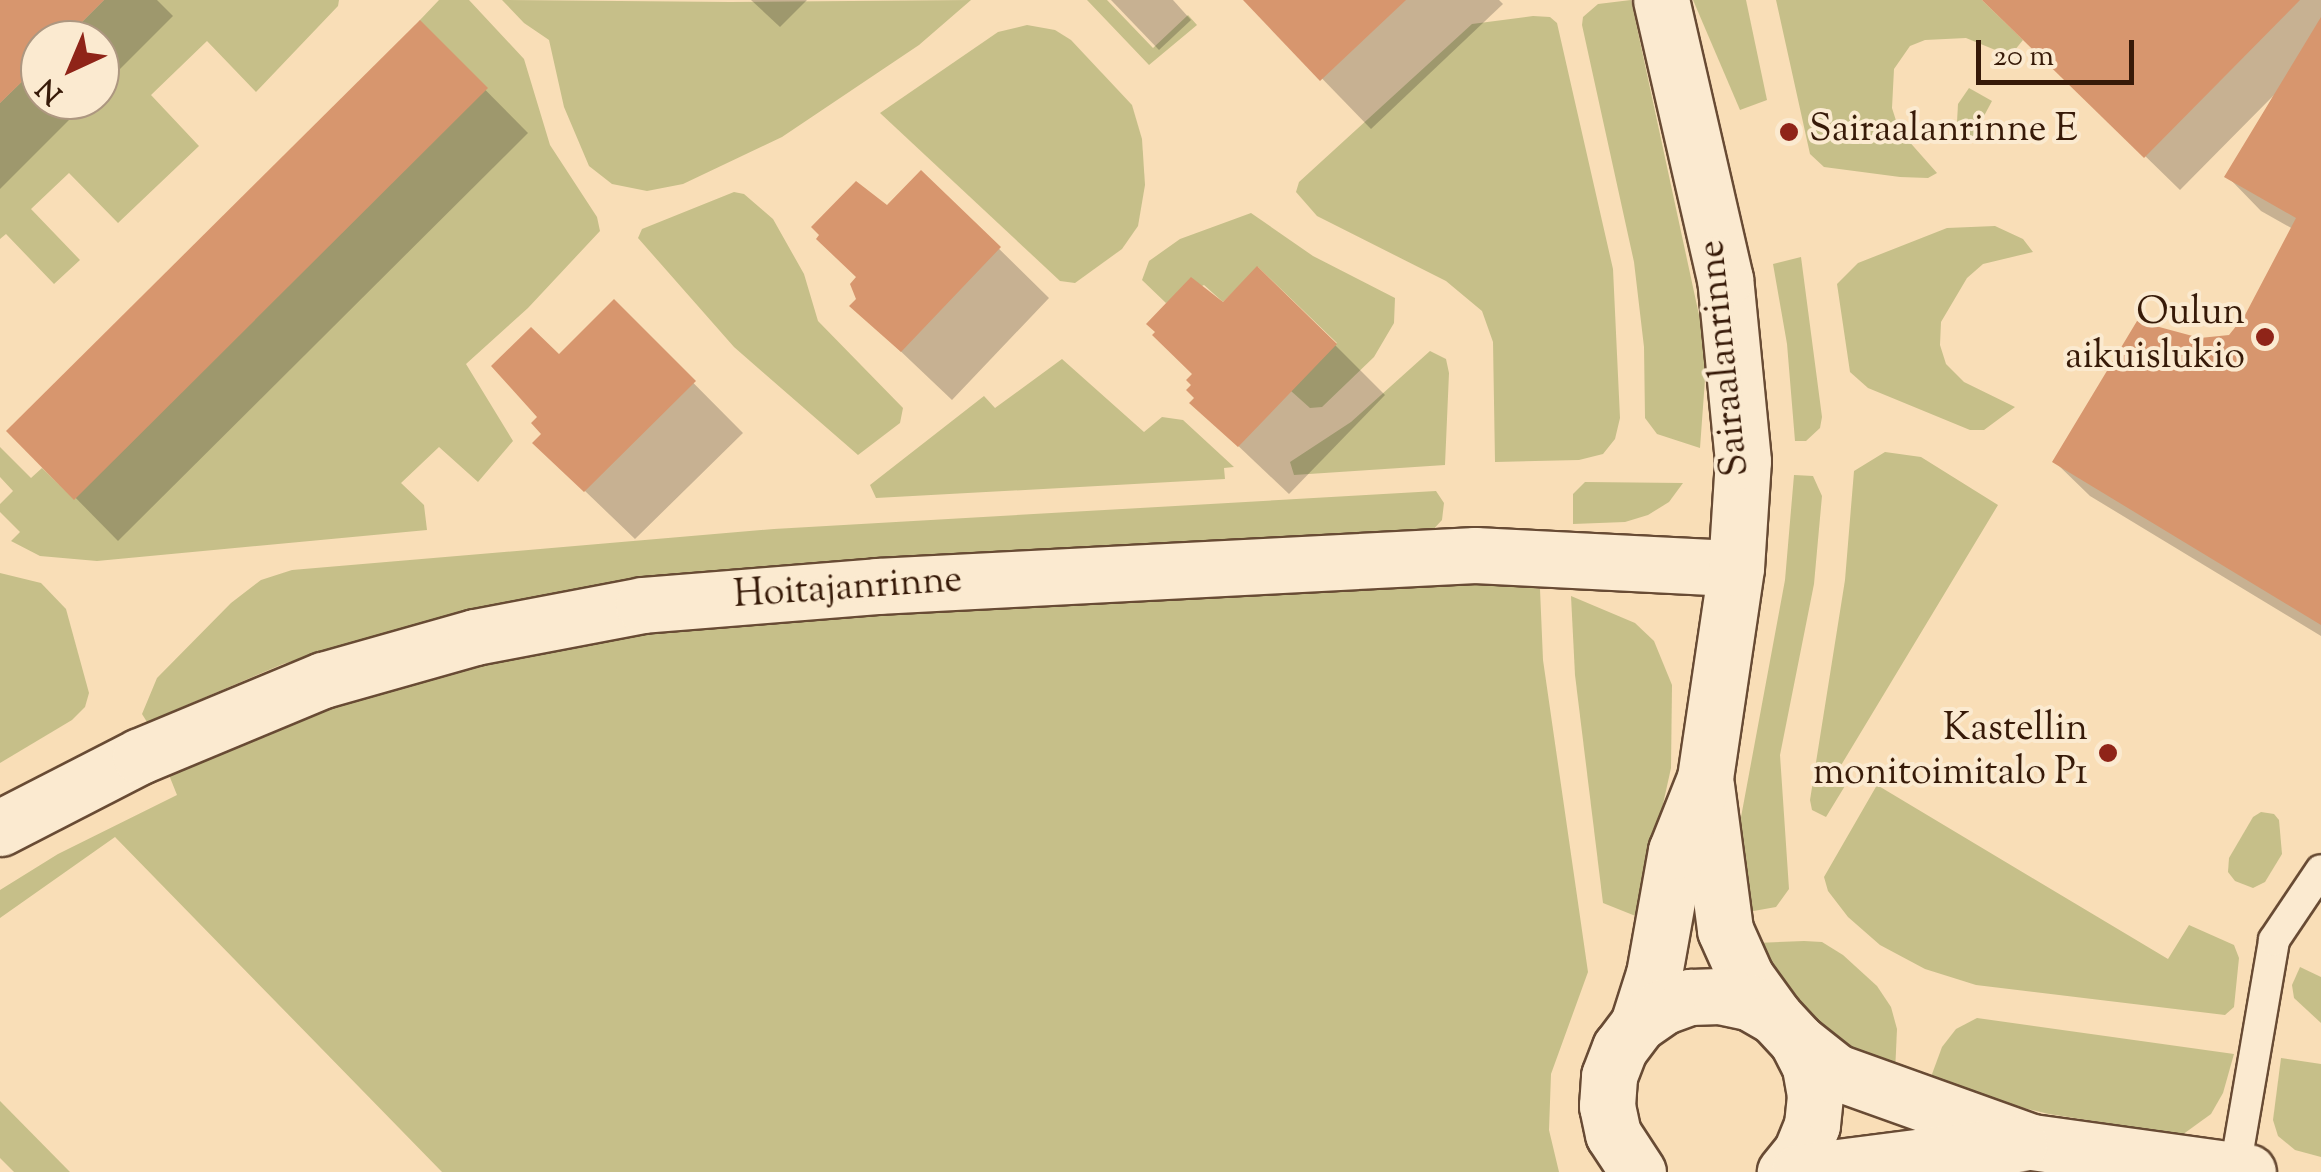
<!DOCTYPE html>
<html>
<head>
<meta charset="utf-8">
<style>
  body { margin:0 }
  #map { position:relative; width:2321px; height:1172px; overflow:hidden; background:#f9deb7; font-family:"Sorts Mill Goudy",serif }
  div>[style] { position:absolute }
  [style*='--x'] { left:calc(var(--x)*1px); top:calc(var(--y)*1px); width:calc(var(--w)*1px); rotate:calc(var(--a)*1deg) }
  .green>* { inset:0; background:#c6bf89 }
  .shadow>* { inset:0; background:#0003 }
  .building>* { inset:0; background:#d7966e }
  .roads { filter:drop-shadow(2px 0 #684b34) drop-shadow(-2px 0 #684b34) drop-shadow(0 2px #684b34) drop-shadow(0 -2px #684b34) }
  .service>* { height:30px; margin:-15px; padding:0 15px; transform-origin:15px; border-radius:15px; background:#fbead0 }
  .minor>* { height:55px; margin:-27.5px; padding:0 27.5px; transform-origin:27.5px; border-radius:27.5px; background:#fbead0 }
  .dots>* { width:28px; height:28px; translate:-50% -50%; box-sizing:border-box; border:5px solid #fbead0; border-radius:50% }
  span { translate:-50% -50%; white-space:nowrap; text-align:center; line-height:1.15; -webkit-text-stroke:8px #fbead0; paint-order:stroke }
  .poi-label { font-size:38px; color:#371a08 }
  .left { translate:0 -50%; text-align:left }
  .right { translate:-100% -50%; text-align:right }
  .street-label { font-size:38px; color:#371a08 }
  .north { position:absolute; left:20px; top:20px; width:100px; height:100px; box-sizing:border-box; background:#fbead0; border:2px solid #ad9780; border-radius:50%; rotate:224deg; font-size:28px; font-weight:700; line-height:40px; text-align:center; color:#371a08 }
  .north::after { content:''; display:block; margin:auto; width:35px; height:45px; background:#8f2418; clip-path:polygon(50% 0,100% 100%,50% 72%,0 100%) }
  .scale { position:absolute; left:1976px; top:40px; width:158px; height:45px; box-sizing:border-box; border:5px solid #371a08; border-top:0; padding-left:12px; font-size:30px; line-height:35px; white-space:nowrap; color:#371a08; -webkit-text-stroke:8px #fbead0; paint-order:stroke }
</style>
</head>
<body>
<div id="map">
  <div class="green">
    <div style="clip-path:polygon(104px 0,339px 0,338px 6px,256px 92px,207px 41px,151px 95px,199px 146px,118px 223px,69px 173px,31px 209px,80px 260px,54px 284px,6px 234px,0 239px,0 103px,40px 64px,40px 100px,100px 100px,100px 40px,64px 40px)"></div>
    <div style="clip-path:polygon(439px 0,469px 0,524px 59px,550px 145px,597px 217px,600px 231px,528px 308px,466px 364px,513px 441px,478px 482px,439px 447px,401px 483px,424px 505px,427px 530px,97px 561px,40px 556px,11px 541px,20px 532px,0 512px,0 504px,13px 491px,0 477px,0 447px,31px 478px,42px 468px,74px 499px,420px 20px)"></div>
    <div style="clip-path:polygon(502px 0,730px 2px,971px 0,919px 45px,782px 137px,683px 184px,647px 191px,612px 184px,589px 166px,564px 107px,549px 40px,524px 23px)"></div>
    <div style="clip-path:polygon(1087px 0,1107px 0,1153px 48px,1188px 15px,1197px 25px,1149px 65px)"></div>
    <div style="clip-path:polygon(1631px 0,1707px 352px,1700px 448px,1657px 434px,1645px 418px,1644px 347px,1634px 262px,1582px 25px,1583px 17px,1598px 4px)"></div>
    <div style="clip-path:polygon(1693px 0,1746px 0,1767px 100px,1740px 110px)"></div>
    <div style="clip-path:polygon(1776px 0,1982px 0,2023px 40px,2010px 56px,1966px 38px,1925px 40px,1910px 46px,1894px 69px,1892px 108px,1899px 130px,1937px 173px,1928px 178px,1900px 177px,1824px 167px,1810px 154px)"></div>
    <div style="clip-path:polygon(1533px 16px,1550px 17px,1557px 23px,1613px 269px,1620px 418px,1615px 439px,1603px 454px,1579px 460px,1495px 462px,1493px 342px,1482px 311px,1446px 281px,1317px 216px,1296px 192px,1299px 182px,1472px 24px)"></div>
    <div style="clip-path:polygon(1027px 25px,1055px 30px,1071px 40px,1132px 105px,1142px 139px,1145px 185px,1138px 226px,1122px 249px,1075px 283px,1060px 281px,880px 113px,998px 32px)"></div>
    <div style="clip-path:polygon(1969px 88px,1992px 101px,1971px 140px,1962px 137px,1957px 122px,1958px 104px)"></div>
    <div style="clip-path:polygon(734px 192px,744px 194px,773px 219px,804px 274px,818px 321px,903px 408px,900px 423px,858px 455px,734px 347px,638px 238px,642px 229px)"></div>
    <div style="clip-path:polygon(1251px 213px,1313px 256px,1395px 298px,1394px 323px,1374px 357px,1322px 407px,1310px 408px,1291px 391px,1337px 343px,1258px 267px,1223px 302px,1204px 285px,1166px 303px,1142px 280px,1149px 261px,1180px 239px)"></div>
    <div style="clip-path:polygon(1995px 226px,2023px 239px,2033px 252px,1983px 264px,1967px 278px,1941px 322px,1940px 345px,1946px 364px,1964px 382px,2015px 407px,1984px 430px,1970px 430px,1868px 388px,1850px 372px,1837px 284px,1858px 263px,1947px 228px)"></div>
    <div style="clip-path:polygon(1801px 257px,1822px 417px,1820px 428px,1806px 441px,1795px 441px,1787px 344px,1773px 264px)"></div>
    <div style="clip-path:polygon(1430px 351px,1446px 359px,1449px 373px,1445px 465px,1294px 475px,1290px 462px,1351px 422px)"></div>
    <div style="clip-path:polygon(1062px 359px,1144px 432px,1162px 417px,1183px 420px,1234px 467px,1224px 468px,1225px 479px,876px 498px,870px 485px,984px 396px,995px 408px)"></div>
    <div style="clip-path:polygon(1885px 452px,1921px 457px,1998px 505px,1840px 767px,1851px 776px,1826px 817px,1812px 810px,1810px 800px,1845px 580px,1854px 471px)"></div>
    <div style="clip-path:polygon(1794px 475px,1813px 476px,1822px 496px,1814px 584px,1780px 755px,1789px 889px,1776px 907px,1748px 912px,1739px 828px,1785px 580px)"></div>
    <div style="clip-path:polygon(1585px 482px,1683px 483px,1669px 502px,1648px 515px,1625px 522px,1573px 524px,1573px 494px)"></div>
    <div style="clip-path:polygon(1436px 491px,1444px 503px,1442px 520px,1430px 533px,806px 565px,606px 583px,414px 625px,283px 664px,147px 722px,142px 714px,157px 678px,231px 603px,261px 580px,292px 570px,774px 529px)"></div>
    <div style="clip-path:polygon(0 573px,41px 583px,66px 609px,89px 693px,85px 707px,72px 720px,0 763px)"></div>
    <div style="clip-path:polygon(1506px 583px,1540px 589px,1543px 660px,1588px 972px,1551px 1074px,1549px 1130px,1559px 1172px,442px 1172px,115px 837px,0 918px,0 890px,58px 854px,177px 795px,167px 770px,297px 717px,430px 674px,556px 647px,724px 622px)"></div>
    <div style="clip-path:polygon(1571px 596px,1635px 623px,1654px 641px,1672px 685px,1671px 768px,1638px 917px,1603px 903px,1575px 675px)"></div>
    <div style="clip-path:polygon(1877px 785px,2168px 959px,2189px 925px,2234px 945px,2239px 958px,2234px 1007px,2225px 1015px,1976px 985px,1925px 969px,1880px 945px,1848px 917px,1828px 891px,1824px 877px)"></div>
    <div style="clip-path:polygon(2261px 812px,2274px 814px,2279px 820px,2282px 854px,2265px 882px,2253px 888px,2235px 881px,2228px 872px,2229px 858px,2253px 817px)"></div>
    <div style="clip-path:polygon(1804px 941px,1822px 942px,1843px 955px,1877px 986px,1891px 1007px,1897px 1029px,1895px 1073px,1848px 1054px,1796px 1011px,1756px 943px)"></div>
    <div style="clip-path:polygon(2300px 967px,2321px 977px,2321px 1023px,2294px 998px,2292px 985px)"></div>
    <div style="clip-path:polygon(1977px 1018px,2234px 1054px,2223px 1093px,2211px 1114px,2182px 1135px,2049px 1114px,1928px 1085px,1942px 1047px,1956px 1029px)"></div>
    <div style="clip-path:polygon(2281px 1058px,2321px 1064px,2321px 1157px,2295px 1150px,2278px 1136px,2273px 1120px)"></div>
    <div style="clip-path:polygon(0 1101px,70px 1172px,14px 1172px,0 1158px)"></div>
  </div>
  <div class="shadow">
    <div style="clip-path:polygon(0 0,157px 0,173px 16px,100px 89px,100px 40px,40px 40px,40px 100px,89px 100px,0 189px)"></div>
    <div style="clip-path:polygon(751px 0,807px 0,780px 27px)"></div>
    <div style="clip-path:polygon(1111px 0,1173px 0,1191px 20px,1159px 50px)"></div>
    <div style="clip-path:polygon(1246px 0,1499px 0,1503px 4px,1371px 129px)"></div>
    <div style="clip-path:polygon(1985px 0,2321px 0,2321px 636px,2090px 496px,2055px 462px,2199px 341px,2231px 337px,2247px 316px,2293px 229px,2261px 211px,2227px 176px,2274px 95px,2180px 190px)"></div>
    <div style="clip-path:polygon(420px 24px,528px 133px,118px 541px,10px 431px)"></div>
    <div style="clip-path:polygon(922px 173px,1049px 298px,952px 400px,853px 306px,859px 299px,854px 293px,888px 209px)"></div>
    <div style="clip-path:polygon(614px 303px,743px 433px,635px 539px,535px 443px,545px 434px,541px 417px,559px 358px)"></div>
    <div style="clip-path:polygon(1223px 305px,1335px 345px,1385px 395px,1289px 494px,1193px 403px)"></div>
  </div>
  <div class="building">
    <div style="clip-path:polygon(0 0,104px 0,64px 40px,40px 40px,40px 64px,0 103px)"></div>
    <div style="clip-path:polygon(1243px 0,1406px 0,1320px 81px)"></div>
    <div style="clip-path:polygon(1982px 0,2300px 0,2144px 158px)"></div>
    <div style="clip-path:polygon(2321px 17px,2321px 625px,2052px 462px,2137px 321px,2200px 338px,2229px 335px,2245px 315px,2296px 218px,2224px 177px)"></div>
    <div style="clip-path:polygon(420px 20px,488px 88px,74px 500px,6px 431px)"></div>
    <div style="clip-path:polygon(921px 170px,1001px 247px,901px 352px,849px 306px,856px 299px,850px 284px,856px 277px,816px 239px,819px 235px,811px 227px,856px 181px,887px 205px)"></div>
    <div style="clip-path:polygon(1257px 266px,1337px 344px,1238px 447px,1189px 403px,1194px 398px,1186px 390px,1191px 385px,1186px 380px,1192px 374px,1152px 335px,1155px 332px,1146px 324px,1191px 277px,1223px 302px)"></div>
    <div style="clip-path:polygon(614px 299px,696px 381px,584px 492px,532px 443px,541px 434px,531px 423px,537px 417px,491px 366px,531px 327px,559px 354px)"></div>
  </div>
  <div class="roads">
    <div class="service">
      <div style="--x:2235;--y:1169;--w:232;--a:-80.3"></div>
      <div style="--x:2274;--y:940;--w:84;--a:-56.1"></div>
    </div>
    <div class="minor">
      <div style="--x:1706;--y:785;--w:146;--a:82.5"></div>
      <div style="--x:1725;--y:930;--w:51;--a:65.9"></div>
      <div style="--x:1746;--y:977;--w:49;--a:54.1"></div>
      <div style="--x:0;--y:828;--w:157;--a:-27.2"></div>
      <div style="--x:140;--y:756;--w:198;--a:-22.6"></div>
      <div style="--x:323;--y:680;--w:158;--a:-15.8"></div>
      <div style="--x:475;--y:637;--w:171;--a:-10.8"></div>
      <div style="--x:643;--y:605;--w:235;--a:-4.6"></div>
      <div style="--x:877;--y:586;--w:599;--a:-2.97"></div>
      <div style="--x:1475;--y:555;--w:261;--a:2.9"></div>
      <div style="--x:1638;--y:1024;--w:52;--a:-72.3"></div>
      <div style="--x:1654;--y:974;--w:125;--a:-79.9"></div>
      <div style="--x:1676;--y:851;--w:79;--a:-68.3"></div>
      <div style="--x:1705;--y:778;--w:212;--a:-81.6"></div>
      <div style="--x:1736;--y:568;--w:107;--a:-86.3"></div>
      <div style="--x:1743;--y:461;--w:183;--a:-95.6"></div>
      <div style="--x:1725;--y:279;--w:286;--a:-102.9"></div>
      <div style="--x:1797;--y:1041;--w:50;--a:38.5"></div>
      <div style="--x:1836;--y:1072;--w:208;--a:19.7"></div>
      <div style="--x:2032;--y:1142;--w:218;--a:7.9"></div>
      <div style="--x:1638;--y:1172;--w:45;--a:-123.3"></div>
      <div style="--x:1613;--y:1134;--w:29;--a:-102"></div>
      <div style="--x:1607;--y:1106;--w:30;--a:-86"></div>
      <div style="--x:1609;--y:1076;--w:30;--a:-69"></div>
      <div style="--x:1620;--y:1048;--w:30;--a:-53"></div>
      <div style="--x:1638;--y:1024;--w:29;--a:-35"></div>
      <div style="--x:1662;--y:1007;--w:30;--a:-20"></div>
      <div style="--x:1690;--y:997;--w:30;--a:-2"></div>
      <div style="--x:1720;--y:996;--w:30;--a:12"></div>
      <div style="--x:1749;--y:1002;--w:30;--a:30"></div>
      <div style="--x:1775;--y:1017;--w:33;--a:47"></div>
      <div style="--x:1797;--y:1041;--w:29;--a:63"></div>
      <div style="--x:1810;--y:1067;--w:29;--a:80"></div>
      <div style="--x:1815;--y:1096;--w:29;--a:96"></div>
      <div style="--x:1812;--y:1125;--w:29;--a:112"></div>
      <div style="--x:1801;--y:1152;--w:26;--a:129"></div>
      <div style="--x:1799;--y:1172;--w:222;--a:-7.3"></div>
    </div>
  </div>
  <div class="dots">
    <div style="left:1789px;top:132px;background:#8f2418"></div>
    <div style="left:2265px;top:337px;background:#8f2418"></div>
    <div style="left:2108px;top:753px;background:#8f2418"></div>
  </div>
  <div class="poi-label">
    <span class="left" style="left:1809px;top:132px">Sairaalanrinne E</span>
    <span class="right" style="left:2245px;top:337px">Oulun<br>aikuislukio</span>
    <span class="right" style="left:2088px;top:753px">Kastellin<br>monitoimitalo P1</span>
  </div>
  <div class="street-label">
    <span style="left:1726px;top:358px;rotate:-96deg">Sairaalanrinne</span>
    <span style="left:848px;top:590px;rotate:-4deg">Hoitajanrinne</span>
  </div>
  <div class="north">N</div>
  <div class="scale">20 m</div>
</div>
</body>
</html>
